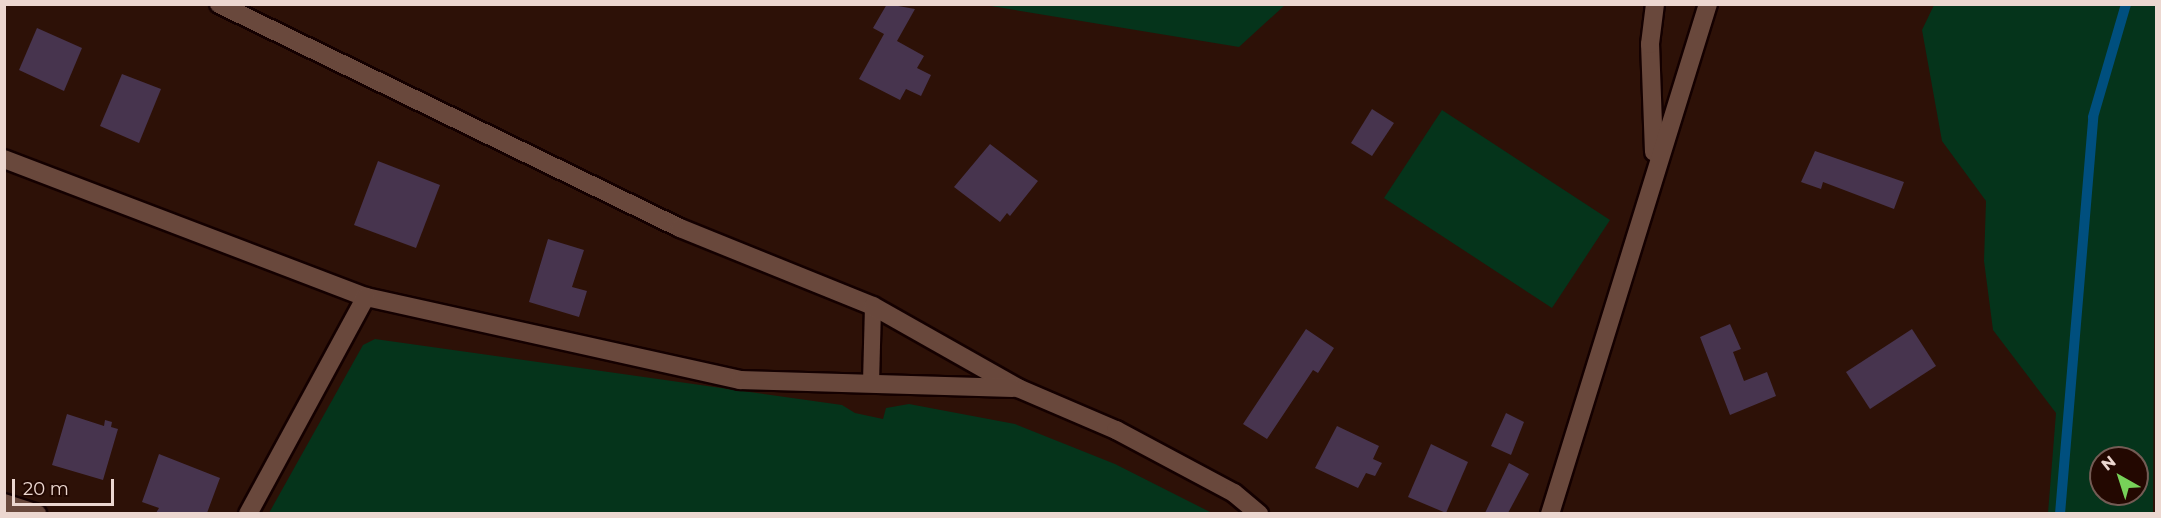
<!DOCTYPE html>
<html>
<head>
<meta charset="utf-8">
<style>
  body { margin:0 }
  #map { position:relative; width:2161px; height:518px; overflow:hidden; background:#2d1107; font-family:Montserrat,sans-serif }
  div>[style] { position:absolute }
  [style*='--x'] { left:calc(var(--x)*1px); top:calc(var(--y)*1px); width:calc(var(--w)*1px); rotate:calc(var(--a)*1deg) }
  .green>* { inset:0; background:#05341b }
  .stream>* { height:10px; margin:-5px; padding:0 5px; transform-origin:5px; border-radius:5px; background:#004f7e }
  .building>* { inset:0; background:#47344e }
  .roads { filter:drop-shadow(2px 0 #140000) drop-shadow(-2px 0 #140000) drop-shadow(0 2px #140000) drop-shadow(0 -2px #140000) }
  .lane>* { height:16px; margin:-8px; padding:0 8px; transform-origin:8px; border-radius:8px; background:#69483c }
  .street>* { height:18px; margin:-9px; padding:0 9px; transform-origin:9px; border-radius:9px; background:#69483c }
  span { translate:-50% -50%; white-space:nowrap; text-align:center; line-height:1.15; -webkit-text-stroke:5px #230801; paint-order:stroke }
  .frame { position:absolute; inset:0; border:6px solid #ecd7d0; pointer-events:none }
  .north { position:absolute; left:2089px; top:446px; width:60px; height:60px; box-sizing:border-box; background:#230801; border:2px solid #735b54; border-radius:50%; rotate:321deg; font-size:16px; font-weight:700; line-height:24px; text-align:center; color:#ecd7d0 }
  .north::after { content:''; display:block; margin:auto; width:21px; height:27px; background:#77d259; clip-path:polygon(50% 0,100% 100%,50% 72%,0 100%) }
  .scale { position:absolute; left:12px; top:479px; width:102px; height:27px; box-sizing:border-box; border:3px solid #ecd7d0; border-top:0; padding-left:8px; font-size:18px; line-height:21px; white-space:nowrap; color:#ecd7d0; -webkit-text-stroke:4px #230801; paint-order:stroke }
</style>
</head>
<body>
<div id="map">
  <div class="green">
    <div style="clip-path:polygon(985px 5px,1285px 5px,1239px 47px)"></div>
    <div style="clip-path:polygon(evenodd,1934px 5px,2156px 5px,2153px 513px,2048px 513px,2056px 413px,1993px 330px,1984px 261px,1986px 201px,1942px 141px,1922px 30px,1934px 5px,2101px 458px,2137px 458px,2137px 494px,2101px 494px,2101px 458px)"></div>
    <div style="clip-path:polygon(1442px 110px,1610px 220px,1552px 308px,1384px 198px)"></div>
    <div style="clip-path:polygon(375px 339px,842px 405px,855px 413px,883px 419px,886px 408px,909px 404px,1015px 424px,1115px 464px,1212px 513px,269px 513px,363px 345px)"></div>
  </div>
  <div class="stream">
    <div style="--x:2060;--y:514;--w:398;--a:-85.2"></div>
    <div style="--x:2093;--y:117;--w:118;--a:-73.7"></div>
  </div>
  <div class="building">
    <div style="clip-path:polygon(887px 4px,915px 9px,897px 41px,924px 56px,917px 68px,931px 75px,921px 96px,906px 89px,900px 100px,859px 79px,884px 34px,873px 28px)"></div>
    <div style="clip-path:polygon(37px 28px,82px 48px,64px 91px,19px 70px)"></div>
    <div style="clip-path:polygon(122px 74px,161px 89px,139px 143px,100px 126px)"></div>
    <div style="clip-path:polygon(1372px 109px,1394px 123px,1372px 156px,1351px 143px)"></div>
    <div style="clip-path:polygon(990px 144px,1038px 181px,1010px 216px,1007px 213px,1000px 222px,954px 187px)"></div>
    <div style="clip-path:polygon(1815px 151px,1904px 182px,1894px 209px,1823px 182px,1821px 189px,1801px 182px)"></div>
    <div style="clip-path:polygon(378px 161px,440px 185px,416px 248px,354px 225px)"></div>
    <div style="clip-path:polygon(548px 239px,584px 250px,572px 287px,587px 291px,579px 317px,529px 302px)"></div>
    <div style="clip-path:polygon(1730px 324px,1741px 349px,1733px 352px,1744px 381px,1767px 372px,1776px 396px,1730px 415px,1700px 337px)"></div>
    <div style="clip-path:polygon(1306px 329px,1334px 348px,1318px 373px,1313px 370px,1267px 439px,1243px 424px)"></div>
    <div style="clip-path:polygon(1912px 329px,1936px 366px,1870px 409px,1846px 372px)"></div>
    <div style="clip-path:polygon(1506px 413px,1524px 422px,1511px 455px,1491px 446px)"></div>
    <div style="clip-path:polygon(67px 414px,104px 426px,105px 420px,112px 422px,111px 427px,118px 429px,103px 480px,52px 465px)"></div>
    <div style="clip-path:polygon(1337px 426px,1379px 446px,1373px 459px,1382px 463px,1375px 476px,1366px 473px,1358px 488px,1315px 468px)"></div>
    <div style="clip-path:polygon(1431px 444px,1468px 462px,1446px 513px,1408px 497px)"></div>
    <div style="clip-path:polygon(159px 454px,220px 478px,207px 513px,156px 513px,159px 508px,142px 502px)"></div>
    <div style="clip-path:polygon(1509px 463px,1529px 474px,1508px 513px,1485px 513px)"></div>
  </div>
  <div class="roads">
    <div class="lane">
      <div style="--x:871;--y:383;--w:77;--a:-88.5"></div>
    </div>
    <div class="street">
      <div style="--x:219;--y:4;--w:513;--a:25.92"></div>
      <div style="--x:680;--y:228;--w:208;--a:22"></div>
      <div style="--x:873;--y:306;--w:167;--a:29.5"></div>
      <div style="--x:1018;--y:388;--w:107;--a:23.2"></div>
      <div style="--x:1116;--y:430;--w:134;--a:28.1"></div>
      <div style="--x:1234;--y:493;--w:33;--a:40"></div>
      <div style="--x:1654;--y:152;--w:108;--a:-92.1"></div>
      <div style="--x:1650;--y:44;--w:40;--a:-82.9"></div>
      <div style="--x:4;--y:159;--w:387;--a:20.9"></div>
      <div style="--x:366;--y:297;--w:383;--a:12.5"></div>
      <div style="--x:740;--y:380;--w:273;--a:1.7"></div>
      <div style="--x:4;--y:503;--w:35;--a:18"></div>
      <div style="--x:248;--y:514;--w:247;--a:-61.5"></div>
      <div style="--x:1550;--y:514;--w:534;--a:-72.79"></div>
    </div>
  </div>
  <div class="frame"></div>
  <div class="north">N</div>
  <div class="scale">20 m</div>
</div>
</body>
</html>
